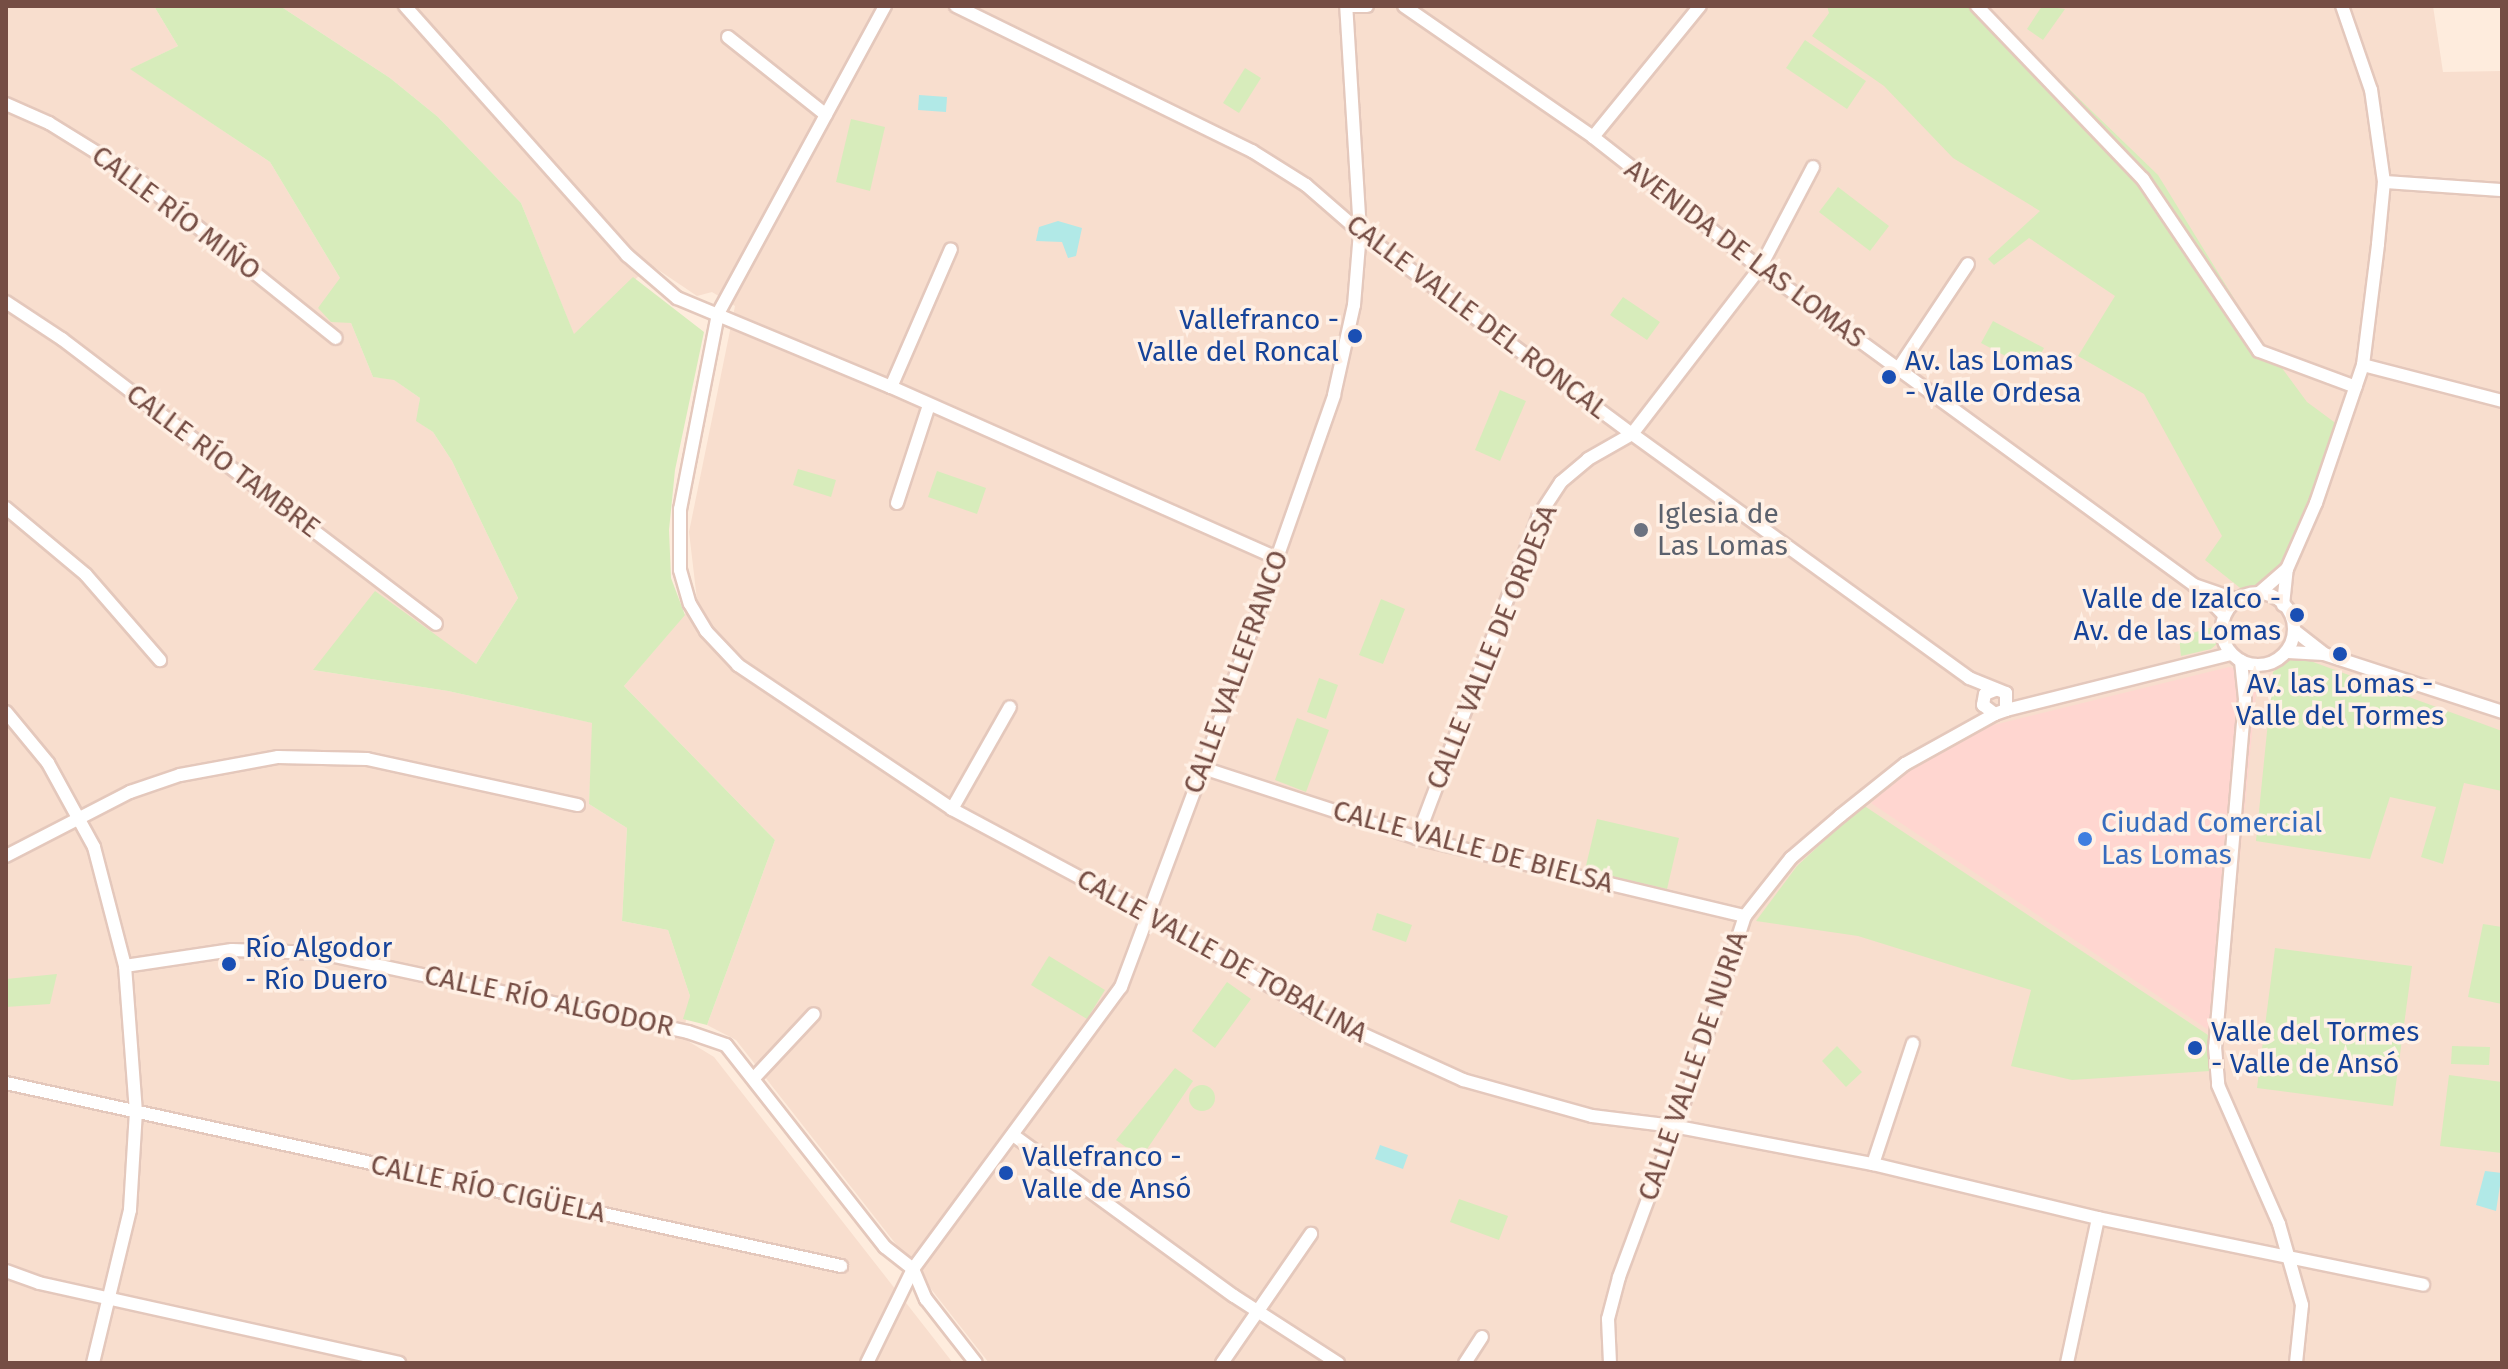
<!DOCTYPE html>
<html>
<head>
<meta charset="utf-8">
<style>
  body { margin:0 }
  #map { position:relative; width:2508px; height:1369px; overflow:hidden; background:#feecdd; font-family:"Fira Sans",sans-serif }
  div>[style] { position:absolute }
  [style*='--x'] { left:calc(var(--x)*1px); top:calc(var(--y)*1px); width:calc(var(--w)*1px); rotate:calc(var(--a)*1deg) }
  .residential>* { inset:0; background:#f8dece }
  .commercial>* { inset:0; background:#ffd6d0 }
  .green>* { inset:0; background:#d7ecbb }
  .round { border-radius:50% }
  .water>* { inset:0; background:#b1e9e7 }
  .roads { filter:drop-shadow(2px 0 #e4c8bc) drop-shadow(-2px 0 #e4c8bc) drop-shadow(0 2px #e4c8bc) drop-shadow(0 -2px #e4c8bc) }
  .street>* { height:12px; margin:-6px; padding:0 6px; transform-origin:6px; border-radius:6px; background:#fff }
  .street>.ring { margin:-6px; padding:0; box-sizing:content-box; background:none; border:12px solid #fff; border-radius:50% }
  .dots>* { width:22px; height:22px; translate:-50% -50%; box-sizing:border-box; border:4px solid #fff0e5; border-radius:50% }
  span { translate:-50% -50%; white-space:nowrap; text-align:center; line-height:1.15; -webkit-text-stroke:7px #fff0e5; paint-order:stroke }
  .street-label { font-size:28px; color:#754d44 }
  .transit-label { font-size:28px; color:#164399 }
  .right { translate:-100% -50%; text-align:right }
  .left { translate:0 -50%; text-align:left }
  .worship-label { font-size:28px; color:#5b616d }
  .shop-label { font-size:28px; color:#366cbe }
  .frame { position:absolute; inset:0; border:8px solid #754d44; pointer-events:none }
</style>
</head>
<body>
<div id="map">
  <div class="residential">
    <div style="clip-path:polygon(6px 6px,154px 6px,178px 46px,131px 69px,270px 162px,340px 278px,338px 320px,351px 323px,373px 377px,393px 379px,420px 398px,417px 421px,433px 432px,452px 461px,518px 598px,476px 664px,313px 670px,448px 691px,593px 723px,589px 804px,627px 828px,622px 921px,668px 930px,690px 996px,683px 1038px,714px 1057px,953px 1363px,6px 1363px)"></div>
    <div style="clip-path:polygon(280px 6px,2433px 6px,2443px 72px,2502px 71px,2502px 1363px,989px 1363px,736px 1040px,707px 1025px,775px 840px,624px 686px,697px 600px,689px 532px,735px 306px,712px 292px,697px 296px,651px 265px,574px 335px,521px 203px,438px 117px,390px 78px)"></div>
  </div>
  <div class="commercial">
    <div style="clip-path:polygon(2229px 667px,2258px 673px,2222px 1039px,1871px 803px,1910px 769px,1973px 730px)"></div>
  </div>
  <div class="green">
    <div style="clip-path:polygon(154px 6px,280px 6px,390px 78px,438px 117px,521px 203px,574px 334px,633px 277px,704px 332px,675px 470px,669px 530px,671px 578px,685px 615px,624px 686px,775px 840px,707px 1025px,683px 1019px,690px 996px,668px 930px,622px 921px,627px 828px,589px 804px,592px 723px,448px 691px,313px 670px,375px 591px,476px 664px,518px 598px,452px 461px,433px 432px,416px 421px,420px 398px,394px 380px,373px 377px,351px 323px,331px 322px,318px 308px,340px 278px,270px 162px,130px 69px,178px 46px)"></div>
    <div style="clip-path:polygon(1827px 6px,1983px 6px,2158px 175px,2251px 326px,2307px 402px,2349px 433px,2285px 561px,2258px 588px,2244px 591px,2205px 560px,2222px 536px,2144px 394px,2078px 356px,2115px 296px,2029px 238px,1994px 265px,1988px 259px,2040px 211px,1953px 158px,1884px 86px,1812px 36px,1829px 13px)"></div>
    <div style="clip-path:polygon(2042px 6px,2065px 9px,2043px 40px,2027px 29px)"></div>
    <div style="clip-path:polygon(1805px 40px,1866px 81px,1847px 109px,1786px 68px)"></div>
    <div style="clip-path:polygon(1245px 68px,1261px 78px,1239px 113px,1223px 103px)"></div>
    <div style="clip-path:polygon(851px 119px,885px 127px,870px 191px,836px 182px)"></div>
    <div style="clip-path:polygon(1838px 187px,1889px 226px,1870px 251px,1819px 212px)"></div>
    <div style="clip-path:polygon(1623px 297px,1660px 322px,1647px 340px,1610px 315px)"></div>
    <div style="clip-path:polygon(1993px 321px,2044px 348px,2032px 370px,1981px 343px)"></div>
    <div style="clip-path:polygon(1500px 390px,1526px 401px,1500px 461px,1475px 450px)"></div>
    <div style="clip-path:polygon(798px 469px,836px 480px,831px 497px,793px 485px)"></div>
    <div style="clip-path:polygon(937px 471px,986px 488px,977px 514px,928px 497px)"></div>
    <div style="clip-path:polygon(1381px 599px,1405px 609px,1383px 664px,1359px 655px)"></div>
    <div style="clip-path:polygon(2216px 626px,2218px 643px,2211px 649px,2181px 656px,2179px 637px)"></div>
    <div style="clip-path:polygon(2294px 655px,2502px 731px,2502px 791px,2464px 783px,2443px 864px,2421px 857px,2436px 807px,2390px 797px,2370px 859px,2256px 841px,2273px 672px)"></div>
    <div style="clip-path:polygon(1319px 678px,1338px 685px,1326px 719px,1307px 712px)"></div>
    <div style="clip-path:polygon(1297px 718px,1329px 730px,1306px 792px,1275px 780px)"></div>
    <div style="clip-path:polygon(1863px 805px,2220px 1043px,2225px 1070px,2072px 1080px,2011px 1066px,2031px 990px,1858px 936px,1756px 921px,1797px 866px)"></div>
    <div style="clip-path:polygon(1597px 819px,1679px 838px,1667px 889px,1585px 870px)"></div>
    <div style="clip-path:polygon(1377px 913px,1412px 925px,1406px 942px,1372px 930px)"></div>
    <div style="clip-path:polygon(2483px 924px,2502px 927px,2502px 1004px,2468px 997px)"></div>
    <div style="clip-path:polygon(2275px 948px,2412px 966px,2393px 1106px,2257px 1088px)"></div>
    <div style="clip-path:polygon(1049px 956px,1105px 990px,1087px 1019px,1031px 985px)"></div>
    <div style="clip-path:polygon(57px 974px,50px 1004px,6px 1007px,6px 979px)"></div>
    <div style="clip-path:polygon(1227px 982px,1251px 999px,1215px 1048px,1192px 1031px)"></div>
    <div style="clip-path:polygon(1837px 1046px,1862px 1072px,1846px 1087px,1822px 1061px)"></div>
    <div style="clip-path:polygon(2452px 1046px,2490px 1047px,2489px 1065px,2451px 1064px)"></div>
    <div style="clip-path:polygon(1175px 1068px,1193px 1081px,1141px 1158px,1116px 1140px)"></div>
    <div style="clip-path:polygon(2449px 1075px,2502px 1082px,2502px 1153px,2440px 1146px)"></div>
    <div class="round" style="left:1189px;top:1085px;width:26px;height:26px"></div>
    <div style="clip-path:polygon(1459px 1199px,1508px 1216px,1499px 1240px,1450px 1222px)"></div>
  </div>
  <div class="water">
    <div style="clip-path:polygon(919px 95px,947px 97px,946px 112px,918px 110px)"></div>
    <div style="clip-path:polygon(1058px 221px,1082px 228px,1076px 256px,1068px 258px,1062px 242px,1036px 241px,1039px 227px)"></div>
    <div style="clip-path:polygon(1380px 1145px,1408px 1155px,1403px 1169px,1375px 1159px)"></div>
    <div style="clip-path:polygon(2485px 1171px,2502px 1173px,2496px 1211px,2476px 1205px)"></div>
  </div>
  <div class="roads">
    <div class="street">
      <div style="--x:405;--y:6;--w:334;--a:48.3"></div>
      <div style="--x:627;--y:255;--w:66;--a:40.7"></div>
      <div style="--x:677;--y:298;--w:232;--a:22.6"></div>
      <div style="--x:891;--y:387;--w:421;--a:23.9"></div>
      <div style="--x:885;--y:6;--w:350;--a:118.5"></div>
      <div style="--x:718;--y:314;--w:199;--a:101"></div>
      <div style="--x:680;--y:509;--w:61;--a:90"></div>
      <div style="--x:680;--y:570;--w:35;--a:74"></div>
      <div style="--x:690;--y:604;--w:31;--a:59"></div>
      <div style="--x:706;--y:631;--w:47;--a:46.7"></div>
      <div style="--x:738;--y:665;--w:258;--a:33.9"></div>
      <div style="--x:952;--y:809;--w:220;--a:28.2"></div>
      <div style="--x:1146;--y:913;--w:195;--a:30.5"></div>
      <div style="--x:1314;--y:1012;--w:164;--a:24.5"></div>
      <div style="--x:1463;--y:1080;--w:134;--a:15.6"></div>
      <div style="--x:1592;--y:1116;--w:82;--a:7"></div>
      <div style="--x:1673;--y:1126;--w:204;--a:10.8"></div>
      <div style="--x:1873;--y:1164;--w:231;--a:13.5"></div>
      <div style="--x:2098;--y:1218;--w:332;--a:11.6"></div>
      <div style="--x:956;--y:6;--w:330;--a:26.1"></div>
      <div style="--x:1252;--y:151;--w:64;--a:32.2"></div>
      <div style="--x:1306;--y:185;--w:72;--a:41"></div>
      <div style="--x:1360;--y:232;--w:339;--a:36.6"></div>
      <div style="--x:1632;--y:434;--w:416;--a:35.9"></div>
      <div style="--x:1969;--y:678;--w:40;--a:22"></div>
      <div style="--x:2006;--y:693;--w:17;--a:90"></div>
      <div style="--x:2006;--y:710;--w:12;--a:160"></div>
      <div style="--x:1995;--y:714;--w:15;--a:-143"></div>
      <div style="--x:1983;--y:705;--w:11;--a:-80"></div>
      <div style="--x:1985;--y:694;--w:11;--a:-22"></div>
      <div style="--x:1350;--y:6;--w:17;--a:0"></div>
      <div style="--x:1404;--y:6;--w:230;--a:34.7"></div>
      <div style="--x:1593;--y:137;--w:212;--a:38.1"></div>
      <div style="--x:1760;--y:268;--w:537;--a:36.14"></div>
      <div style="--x:2194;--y:585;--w:43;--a:18.9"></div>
      <div style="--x:1977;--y:6;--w:240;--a:46.2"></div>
      <div style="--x:2143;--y:179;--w:207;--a:56"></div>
      <div style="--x:2259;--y:351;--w:103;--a:20.4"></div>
      <div style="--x:728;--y:37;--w:125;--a:38.5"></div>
      <div style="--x:6;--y:104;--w:47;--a:23.8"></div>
      <div style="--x:49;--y:123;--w:99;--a:31.8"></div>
      <div style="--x:133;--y:175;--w:260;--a:38.8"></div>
      <div style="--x:1593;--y:137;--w:169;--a:-50.8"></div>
      <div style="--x:2384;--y:182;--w:118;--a:3.9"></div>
      <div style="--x:6;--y:302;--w:67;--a:33.5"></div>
      <div style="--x:62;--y:339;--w:470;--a:37.3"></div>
      <div style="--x:2363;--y:365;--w:144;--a:14.5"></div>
      <div style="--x:1898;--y:369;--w:126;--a:-56.3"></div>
      <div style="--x:891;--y:387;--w:150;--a:-66.5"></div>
      <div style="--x:897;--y:503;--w:103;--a:-71.9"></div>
      <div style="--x:6;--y:508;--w:104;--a:39.9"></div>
      <div style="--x:86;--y:575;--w:113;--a:49"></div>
      <div style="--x:2197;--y:587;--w:37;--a:46"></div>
      <div class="ring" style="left:2222px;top:593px;width:60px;height:60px"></div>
      <div style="--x:2259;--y:593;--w:37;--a:-41"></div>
      <div style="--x:2283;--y:605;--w:36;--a:-84"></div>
      <div style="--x:2287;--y:569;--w:72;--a:-66.3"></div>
      <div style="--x:2316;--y:503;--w:146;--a:-71.2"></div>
      <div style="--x:2363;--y:365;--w:122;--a:-82.9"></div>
      <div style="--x:2378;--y:244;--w:62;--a:-84.5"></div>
      <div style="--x:2384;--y:182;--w:93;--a:-98"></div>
      <div style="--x:2371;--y:90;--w:89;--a:-109"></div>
      <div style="--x:2295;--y:631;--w:37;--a:38"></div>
      <div style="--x:2288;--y:652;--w:36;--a:3"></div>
      <div style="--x:2324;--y:654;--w:187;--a:18"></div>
      <div style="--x:2241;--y:661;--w:38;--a:84"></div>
      <div style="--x:2245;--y:699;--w:349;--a:94.9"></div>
      <div style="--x:2215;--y:1047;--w:38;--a:85"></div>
      <div style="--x:2218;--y:1085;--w:152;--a:66.3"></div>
      <div style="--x:2279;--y:1224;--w:84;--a:74.1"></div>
      <div style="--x:2302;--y:1305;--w:58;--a:95.9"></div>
      <div style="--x:2006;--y:710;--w:231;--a:-14"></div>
      <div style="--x:6;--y:712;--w:66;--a:50.5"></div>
      <div style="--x:48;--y:763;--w:96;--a:61.3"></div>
      <div style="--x:94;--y:847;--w:123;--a:75.4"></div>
      <div style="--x:125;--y:966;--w:145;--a:85.7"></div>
      <div style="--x:136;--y:1111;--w:99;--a:93.5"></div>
      <div style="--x:130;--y:1210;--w:157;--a:103.6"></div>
      <div style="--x:1203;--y:768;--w:225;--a:18.1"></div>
      <div style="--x:1417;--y:838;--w:337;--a:13.4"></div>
      <div style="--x:952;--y:809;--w:117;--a:-60.4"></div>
      <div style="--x:1417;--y:838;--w:343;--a:-69.3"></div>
      <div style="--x:1538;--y:517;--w:42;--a:-56.7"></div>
      <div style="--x:1561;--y:482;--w:35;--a:-40"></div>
      <div style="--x:1588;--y:459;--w:51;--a:-29.6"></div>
      <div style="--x:1632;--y:434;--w:210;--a:-52.4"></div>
      <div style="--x:1760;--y:268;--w:114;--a:-62.3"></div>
      <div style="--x:6;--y:856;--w:140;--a:-27.3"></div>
      <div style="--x:130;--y:792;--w:53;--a:-18.8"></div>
      <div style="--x:180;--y:775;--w:100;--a:-10.4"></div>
      <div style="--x:278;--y:757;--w:89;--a:1.3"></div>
      <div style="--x:367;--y:759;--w:216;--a:12.3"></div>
      <div style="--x:125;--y:966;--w:108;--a:-8.5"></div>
      <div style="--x:232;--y:950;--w:88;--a:2"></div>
      <div style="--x:320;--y:953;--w:376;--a:12.1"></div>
      <div style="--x:688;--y:1032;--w:40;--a:18.9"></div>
      <div style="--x:726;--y:1045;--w:257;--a:51.8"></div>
      <div style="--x:885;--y:1247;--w:36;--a:38"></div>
      <div style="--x:913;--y:1269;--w:33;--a:67"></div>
      <div style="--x:926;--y:1299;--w:81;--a:52"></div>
      <div style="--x:755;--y:1077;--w:86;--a:-46.9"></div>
      <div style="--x:6;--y:1083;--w:855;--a:12.36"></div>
      <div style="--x:1013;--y:1135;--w:273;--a:36.1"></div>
      <div style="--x:1234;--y:1296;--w:124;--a:32.8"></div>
      <div style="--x:1873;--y:1164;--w:127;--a:-71.7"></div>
      <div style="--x:6;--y:1271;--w:35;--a:20"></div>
      <div style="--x:39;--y:1283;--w:369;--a:12.5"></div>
      <div style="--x:867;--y:1363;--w:105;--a:-63.9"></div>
      <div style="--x:913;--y:1269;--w:350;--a:-53.6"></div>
      <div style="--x:1121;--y:987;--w:234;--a:-69.5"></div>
      <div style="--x:1203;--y:768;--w:395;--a:-70.6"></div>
      <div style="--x:1334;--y:395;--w:92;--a:-77.5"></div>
      <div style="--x:1354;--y:305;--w:73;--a:-85.3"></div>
      <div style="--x:1360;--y:232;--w:226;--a:-93.5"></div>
      <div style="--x:1222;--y:1363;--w:157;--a:-55.4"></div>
      <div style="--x:1465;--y:1363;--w:31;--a:-57"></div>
      <div style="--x:1610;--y:1363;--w:44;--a:-92.6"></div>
      <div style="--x:1608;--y:1319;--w:43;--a:-75.3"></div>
      <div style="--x:1619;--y:1277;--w:201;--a:-69.6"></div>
      <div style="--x:1689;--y:1089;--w:182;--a:-72.1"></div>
      <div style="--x:1745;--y:916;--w:74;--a:-51.6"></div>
      <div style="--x:1791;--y:858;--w:65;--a:-40.6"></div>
      <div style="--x:1840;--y:816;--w:83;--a:-38.7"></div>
      <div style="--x:1905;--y:764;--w:103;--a:-29.1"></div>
      <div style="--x:2067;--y:1363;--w:148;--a:-77.9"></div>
    </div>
  </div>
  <div class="dots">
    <div style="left:1355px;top:336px;background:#1a4fb4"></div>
    <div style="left:1889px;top:377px;background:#1a4fb4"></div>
    <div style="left:1641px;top:530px;background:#6b7280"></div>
    <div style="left:2297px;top:615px;background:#1a4fb4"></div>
    <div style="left:2340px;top:654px;background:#1a4fb4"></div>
    <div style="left:2085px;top:839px;background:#3f7fe0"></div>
    <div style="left:229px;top:964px;background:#1a4fb4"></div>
    <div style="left:2195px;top:1048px;background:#1a4fb4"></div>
    <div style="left:1006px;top:1173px;background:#1a4fb4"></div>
  </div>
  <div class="street-label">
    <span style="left:176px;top:213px;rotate:37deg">CALLE RÍO MIÑO</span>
    <span style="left:1745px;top:254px;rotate:37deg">AVENIDA DE LAS LOMAS</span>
    <span style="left:1477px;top:317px;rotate:37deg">CALLE VALLE DEL RONCAL</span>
    <span style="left:223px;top:461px;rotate:37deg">CALLE RÍO TAMBRE</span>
    <span style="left:1492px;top:647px;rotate:-68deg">CALLE VALLE DE ORDESA</span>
    <span style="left:1236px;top:672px;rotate:-70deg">CALLE VALLEFRANCO</span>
    <span style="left:1473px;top:847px;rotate:15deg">CALLE VALLE DE BIELSA</span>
    <span style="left:1222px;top:956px;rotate:29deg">CALLE VALLE DE TOBALINA</span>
    <span style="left:549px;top:1001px;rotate:12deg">CALLE RÍO ALGODOR</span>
    <span style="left:1693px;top:1066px;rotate:-71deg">CALLE VALLE DE NURIA</span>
    <span style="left:488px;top:1189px;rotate:12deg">CALLE RÍO CIGÜELA</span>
  </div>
  <div class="transit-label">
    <span class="right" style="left:1339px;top:336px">Vallefranco -<br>Valle del Roncal</span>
    <span class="left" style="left:1905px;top:377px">Av. las Lomas<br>- Valle Ordesa</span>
    <span class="right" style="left:2281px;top:615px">Valle de Izalco -<br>Av. de las Lomas</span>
    <span style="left:2340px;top:700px">Av. las Lomas -<br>Valle del Tormes</span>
    <span class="left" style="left:245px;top:964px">Río Algodor<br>- Río Duero</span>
    <span class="left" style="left:2211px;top:1048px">Valle del Tormes<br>- Valle de Ansó</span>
    <span class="left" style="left:1022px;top:1173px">Vallefranco -<br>Valle de Ansó</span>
  </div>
  <div class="worship-label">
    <span class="left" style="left:1657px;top:530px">Iglesia de<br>Las Lomas</span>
  </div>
  <div class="shop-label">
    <span class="left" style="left:2101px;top:839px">Ciudad Comercial<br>Las Lomas</span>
  </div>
  <div class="frame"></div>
</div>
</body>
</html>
